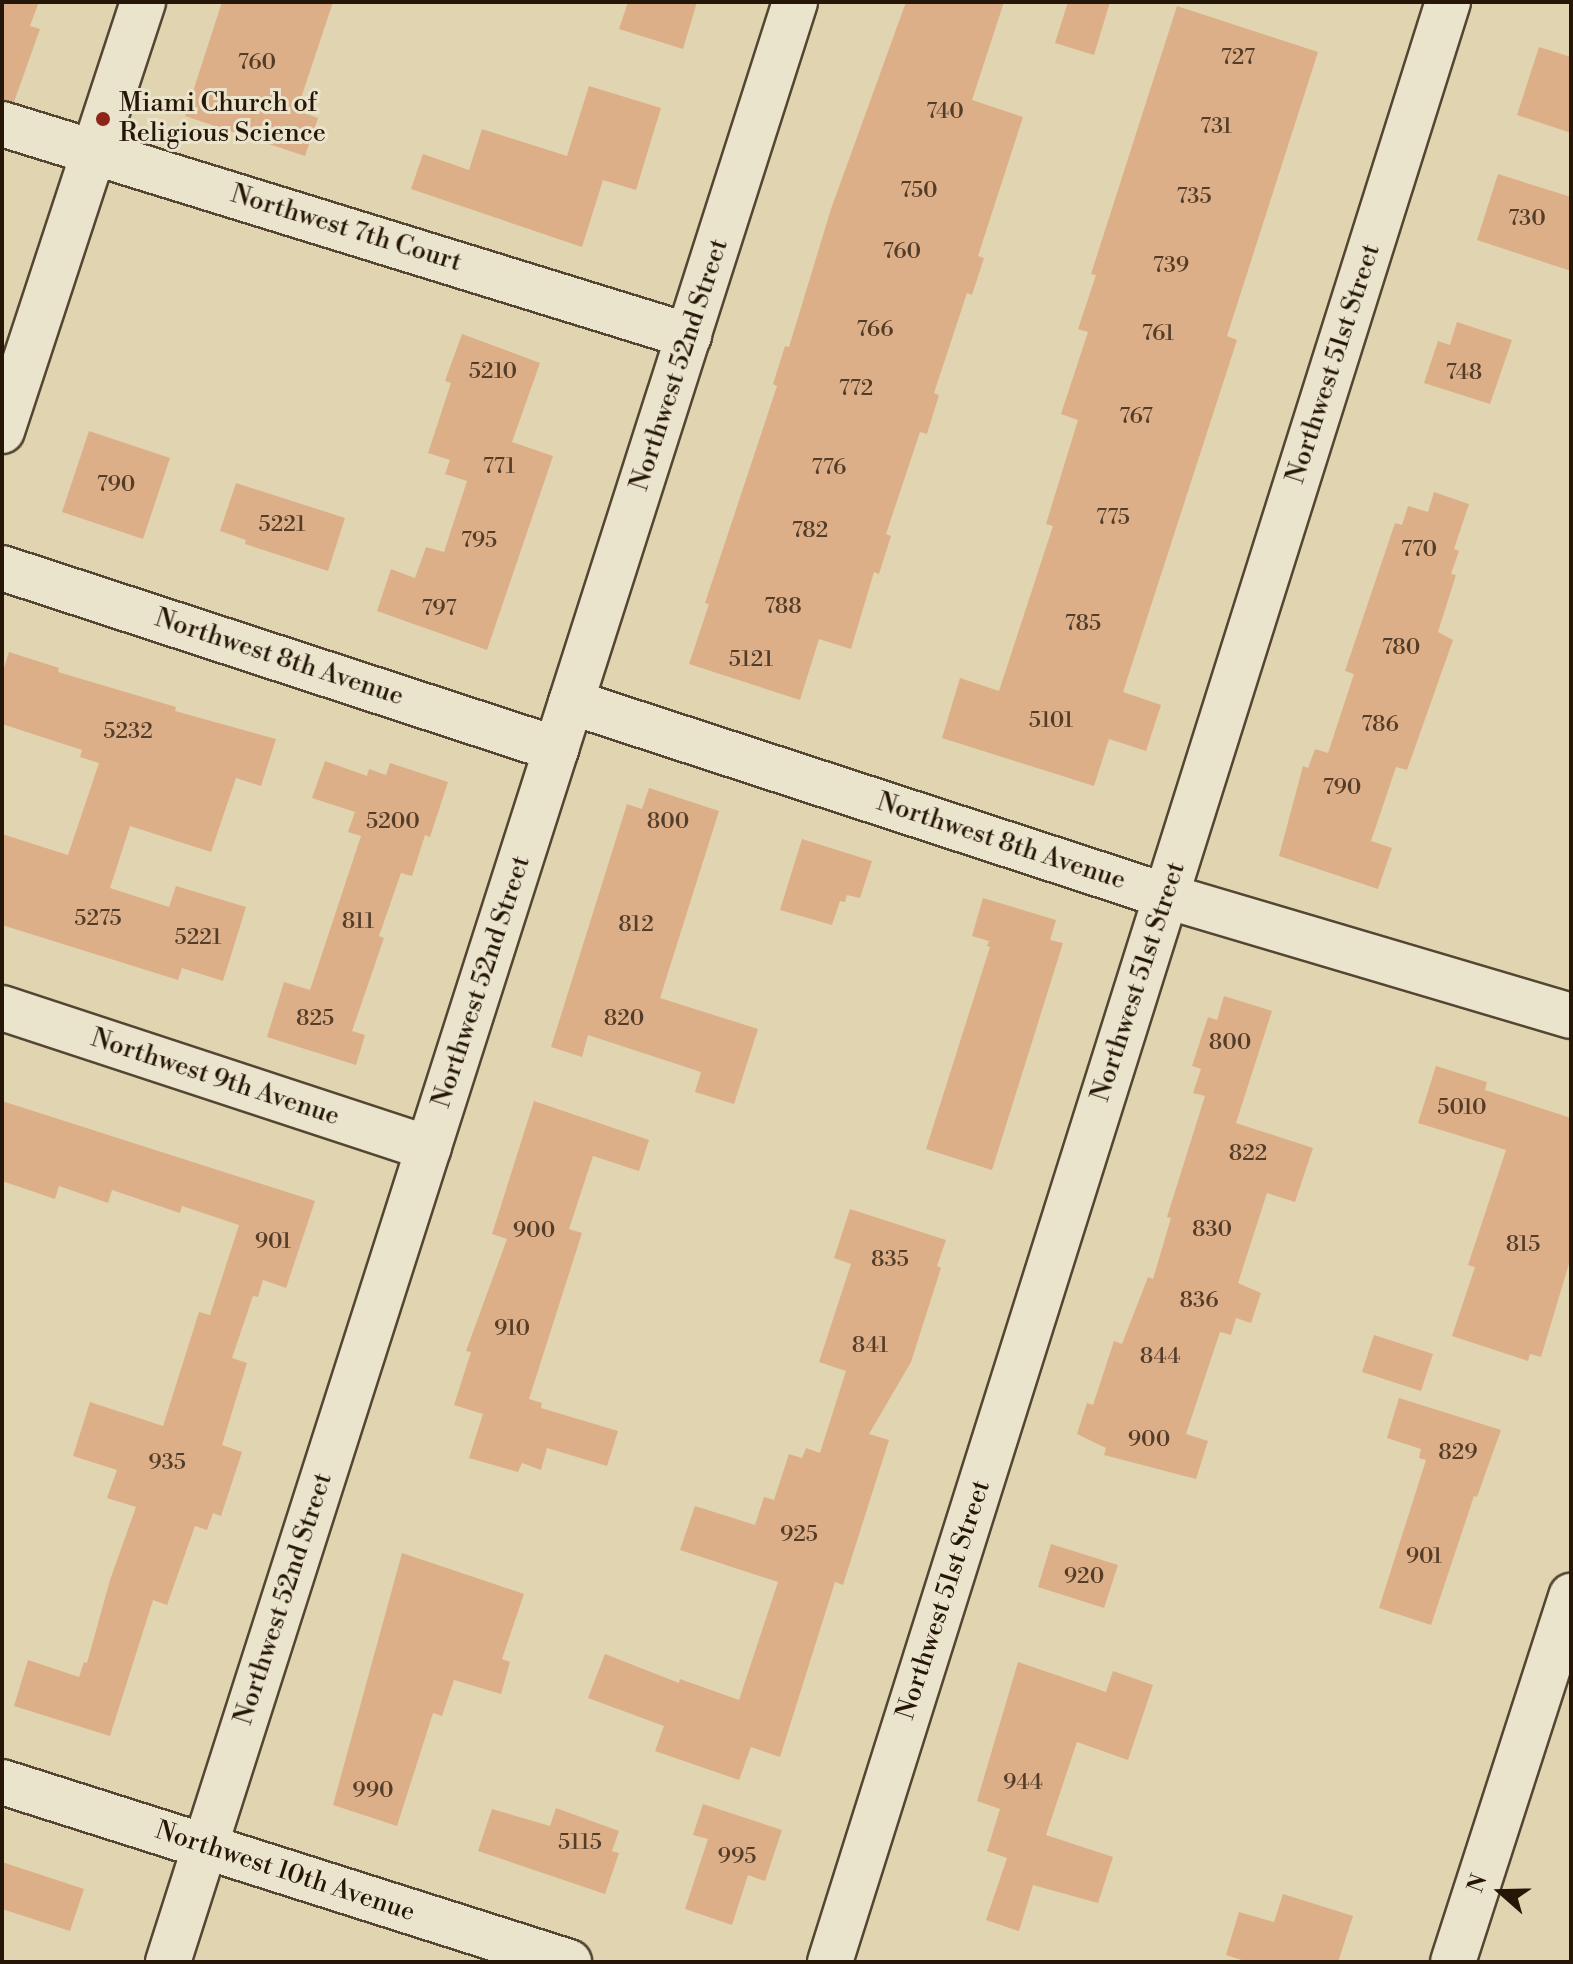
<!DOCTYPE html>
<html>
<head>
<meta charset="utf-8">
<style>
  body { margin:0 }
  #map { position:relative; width:1573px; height:1964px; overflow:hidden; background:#e0d5b0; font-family:"Libre Bodoni",serif }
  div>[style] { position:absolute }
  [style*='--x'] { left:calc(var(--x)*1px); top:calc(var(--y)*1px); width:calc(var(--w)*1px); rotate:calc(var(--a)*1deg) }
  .building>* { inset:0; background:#dcaf89 }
  .roads { filter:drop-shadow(2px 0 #544632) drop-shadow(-2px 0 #544632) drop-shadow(0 2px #544632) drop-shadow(0 -2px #544632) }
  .minor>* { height:44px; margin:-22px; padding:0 22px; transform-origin:22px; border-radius:22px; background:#ebe4cc }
  .dots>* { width:22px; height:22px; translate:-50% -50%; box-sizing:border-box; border:4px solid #ebe4cc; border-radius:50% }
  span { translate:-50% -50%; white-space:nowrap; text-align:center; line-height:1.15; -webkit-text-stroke:6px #ebe4cc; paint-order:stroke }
  .number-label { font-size:22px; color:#533c28 }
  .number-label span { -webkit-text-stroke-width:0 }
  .poi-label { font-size:26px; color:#251608 }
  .left { translate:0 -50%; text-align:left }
  .street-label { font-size:26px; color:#251608 }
  .frame { position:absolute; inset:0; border:4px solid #251608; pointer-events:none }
  .north { position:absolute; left:1461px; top:1852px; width:80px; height:80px; -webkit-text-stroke:6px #ebe4cc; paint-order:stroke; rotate:290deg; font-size:22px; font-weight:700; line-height:32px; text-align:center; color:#251608 }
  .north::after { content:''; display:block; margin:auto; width:28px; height:36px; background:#251608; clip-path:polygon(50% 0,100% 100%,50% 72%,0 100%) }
</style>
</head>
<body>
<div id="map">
  <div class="building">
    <div style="clip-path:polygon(2px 2px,39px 2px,30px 26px,40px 29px,14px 102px,2px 100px)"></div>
    <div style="clip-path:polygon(222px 2px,333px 2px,297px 110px,318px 118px,305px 156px,185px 116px)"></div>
    <div style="clip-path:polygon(628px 2px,697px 2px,683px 49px,619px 29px)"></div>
    <div style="clip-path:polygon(906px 2px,1004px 2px,972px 100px,1023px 117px,978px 256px,984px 258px,972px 295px,967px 293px,934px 393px,939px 395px,927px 434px,920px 432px,886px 534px,891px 536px,879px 574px,874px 572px,851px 649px,819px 639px,800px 700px,689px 664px,709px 604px,705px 603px,777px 386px,773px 384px,785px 346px,789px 347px,831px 209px)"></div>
    <div style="clip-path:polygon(1068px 2px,1110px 2px,1094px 55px,1055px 43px)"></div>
    <div style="clip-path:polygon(1177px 6px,1318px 52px,1227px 336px,1237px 340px,1123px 692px,1161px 705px,1146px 751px,1109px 739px,1094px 786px,942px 738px,960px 678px,999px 691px,1053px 526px,1046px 524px,1078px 420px,1061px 414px,1088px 332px,1078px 329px,1096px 275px,1091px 274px)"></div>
    <div style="clip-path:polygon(1539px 47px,1571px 57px,1571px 133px,1517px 115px)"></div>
    <div style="clip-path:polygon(589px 86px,661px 108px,636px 190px,603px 180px,582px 247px,411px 189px,423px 154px,469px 170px,482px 129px,567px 156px)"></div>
    <div style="clip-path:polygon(1498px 174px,1571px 197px,1571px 271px,1477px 240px)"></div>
    <div style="clip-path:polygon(1457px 322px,1512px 340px,1490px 404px,1424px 383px,1438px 341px,1450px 345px)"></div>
    <div style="clip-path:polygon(462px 334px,540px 363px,512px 442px,553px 456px,487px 650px,377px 611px,391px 569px,415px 578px,426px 547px,444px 552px,467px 481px,445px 474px,450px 460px,428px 453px,451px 383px,445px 381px)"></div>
    <div style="clip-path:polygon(89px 431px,170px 458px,143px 539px,62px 512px)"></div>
    <div style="clip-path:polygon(236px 483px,345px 518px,328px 571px,245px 544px,246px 540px,220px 531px)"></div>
    <div style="clip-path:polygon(1434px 492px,1469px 504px,1454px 549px,1459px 551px,1451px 574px,1456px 575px,1438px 632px,1453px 640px,1407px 770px,1396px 767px,1371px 841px,1392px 848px,1378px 889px,1279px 856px,1303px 766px,1308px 768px,1315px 749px,1328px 753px,1354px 674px,1345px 671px,1395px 523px,1402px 525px,1408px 506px,1428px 512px)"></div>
    <div style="clip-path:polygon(9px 652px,59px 668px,58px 672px,176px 707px,175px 711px,276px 739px,261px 786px,236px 778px,211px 852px,130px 826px,110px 888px,169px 907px,176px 886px,246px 907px,223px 981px,182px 968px,178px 980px,2px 925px,2px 834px,68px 855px,99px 763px,80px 757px,82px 750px,2px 724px,2px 674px)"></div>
    <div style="clip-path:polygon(325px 761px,367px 776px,369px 769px,386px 775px,390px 763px,448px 782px,430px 837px,425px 835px,412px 876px,401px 873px,379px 936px,384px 938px,352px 1031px,365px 1035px,356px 1065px,267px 1037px,284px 982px,310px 990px,361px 836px,348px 832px,355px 812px,312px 798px)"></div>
    <div style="clip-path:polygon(649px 788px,719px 811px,660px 998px,758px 1029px,734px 1104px,695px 1092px,701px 1072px,588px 1035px,582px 1057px,551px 1047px,627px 804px,642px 809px)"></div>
    <div style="clip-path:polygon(802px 839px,872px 861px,860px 898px,847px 895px,845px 902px,840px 901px,832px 925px,780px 910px)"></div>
    <div style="clip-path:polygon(983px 898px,1056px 920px,1050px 940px,1063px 943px,992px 1170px,926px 1149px,990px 947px,987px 946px,989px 941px,972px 936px)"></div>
    <div style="clip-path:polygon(1224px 996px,1272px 1011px,1236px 1123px,1313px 1148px,1295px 1202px,1267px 1193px,1238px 1283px,1261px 1293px,1251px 1323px,1236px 1318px,1231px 1335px,1220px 1332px,1186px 1434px,1208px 1441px,1196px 1479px,1104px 1455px,1106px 1448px,1077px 1434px,1087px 1403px,1093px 1405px,1114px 1341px,1122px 1344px,1148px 1277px,1153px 1279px,1171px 1218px,1167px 1217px,1205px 1096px,1193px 1093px,1201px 1069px,1192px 1066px,1208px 1017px,1217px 1020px)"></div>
    <div style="clip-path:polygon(1436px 1066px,1487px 1082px,1485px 1090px,1571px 1118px,1571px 1257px,1541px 1357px,1530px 1354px,1528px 1361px,1452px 1336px,1475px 1267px,1468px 1265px,1506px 1150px,1418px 1123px)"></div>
    <div style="clip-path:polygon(2px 1101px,315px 1201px,286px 1288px,263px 1280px,258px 1297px,253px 1296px,232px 1358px,247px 1363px,222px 1445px,242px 1452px,221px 1516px,213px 1513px,207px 1530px,195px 1526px,167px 1605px,153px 1600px,110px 1736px,14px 1706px,28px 1660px,79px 1677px,84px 1662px,87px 1663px,110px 1580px,136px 1507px,107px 1498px,117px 1470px,73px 1456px,90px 1402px,163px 1426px,199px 1312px,210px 1315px,239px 1225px,182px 1206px,180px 1213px,112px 1190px,108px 1203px,59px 1186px,55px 1199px,2px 1181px)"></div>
    <div style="clip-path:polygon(534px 1101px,649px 1140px,639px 1171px,593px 1156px,569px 1229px,582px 1233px,529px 1399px,542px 1403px,541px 1408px,618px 1431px,607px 1466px,547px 1448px,541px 1470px,522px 1463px,518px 1472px,469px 1458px,483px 1414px,454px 1405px,471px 1352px,466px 1351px,507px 1239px,492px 1234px)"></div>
    <div style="clip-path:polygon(850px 1209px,946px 1240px,937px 1266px,941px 1268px,911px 1362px,869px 1434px,889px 1440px,843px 1585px,835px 1582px,780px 1757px,751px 1747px,739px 1780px,655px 1751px,664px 1726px,588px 1698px,605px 1654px,679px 1683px,680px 1679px,739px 1700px,778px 1582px,680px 1550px,695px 1506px,755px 1525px,764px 1497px,774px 1500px,789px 1454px,802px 1458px,806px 1448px,820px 1453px,846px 1371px,819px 1362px,851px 1264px,834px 1258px)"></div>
    <div style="clip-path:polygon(1374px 1335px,1433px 1354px,1421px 1391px,1362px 1372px)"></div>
    <div style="clip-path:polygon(1399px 1398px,1501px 1430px,1477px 1497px,1474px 1496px,1431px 1625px,1379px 1608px,1426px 1460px,1419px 1458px,1421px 1449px,1387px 1438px)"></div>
    <div style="clip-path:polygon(1051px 1544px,1118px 1565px,1104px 1608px,1038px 1587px)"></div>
    <div style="clip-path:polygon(402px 1553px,524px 1594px,502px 1659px,510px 1662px,501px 1694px,454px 1680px,442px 1716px,433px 1713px,397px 1826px,333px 1805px)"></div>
    <div style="clip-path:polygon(1018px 1662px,1106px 1692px,1113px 1671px,1153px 1685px,1128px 1760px,1077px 1742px,1046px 1835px,1113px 1857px,1098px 1903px,1033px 1885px,1019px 1931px,986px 1920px,1007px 1858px,987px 1851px,1000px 1809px,977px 1801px)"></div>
    <div style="clip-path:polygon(703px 1804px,782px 1830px,765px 1881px,748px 1875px,732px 1925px,685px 1909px,708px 1839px,693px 1835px)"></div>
    <div style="clip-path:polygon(556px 1808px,619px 1831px,612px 1851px,619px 1853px,605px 1894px,478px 1851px,492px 1809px,550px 1826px)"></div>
    <div style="clip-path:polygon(2px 1862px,84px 1889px,70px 1931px,2px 1909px)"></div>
    <div style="clip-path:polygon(1283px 1894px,1353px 1916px,1338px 1962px,1248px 1962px,1226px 1955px,1239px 1912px,1274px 1922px)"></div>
  </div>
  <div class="roads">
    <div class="minor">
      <div style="--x:2;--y:124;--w:719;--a:17.15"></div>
      <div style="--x:2;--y:431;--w:452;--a:-71.8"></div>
      <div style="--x:2;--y:568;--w:583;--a:18.09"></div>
      <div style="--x:571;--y:702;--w:626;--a:18.06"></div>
      <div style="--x:1166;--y:896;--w:422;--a:16.5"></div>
      <div style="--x:2;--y:1008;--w:449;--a:18.2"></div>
      <div style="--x:2;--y:1782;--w:595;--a:17.61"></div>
      <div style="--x:168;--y:1962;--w:2058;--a:-72.26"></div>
      <div style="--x:830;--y:1962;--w:2055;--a:-72.5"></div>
      <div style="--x:1453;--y:1962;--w:385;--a:-72.1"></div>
    </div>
  </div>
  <div class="dots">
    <div style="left:103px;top:119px;background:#8f2418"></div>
  </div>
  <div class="number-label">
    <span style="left:1238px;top:58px">727</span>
    <span style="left:257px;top:63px">760</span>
    <span style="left:945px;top:112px">740</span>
    <span style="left:1216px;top:127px">731</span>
    <span style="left:919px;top:191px">750</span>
    <span style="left:1194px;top:197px">735</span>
    <span style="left:1527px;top:219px">730</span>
    <span style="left:902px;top:252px">760</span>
    <span style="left:1171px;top:266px">739</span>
    <span style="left:875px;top:330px">766</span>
    <span style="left:1158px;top:334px">761</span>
    <span style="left:493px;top:372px">5210</span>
    <span style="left:1464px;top:373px">748</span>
    <span style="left:856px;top:389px">772</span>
    <span style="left:1136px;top:417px">767</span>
    <span style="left:499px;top:467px">771</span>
    <span style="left:829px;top:468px">776</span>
    <span style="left:116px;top:485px">790</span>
    <span style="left:1113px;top:518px">775</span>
    <span style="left:282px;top:525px">5221</span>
    <span style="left:810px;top:531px">782</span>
    <span style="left:479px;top:541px">795</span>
    <span style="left:1419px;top:550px">770</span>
    <span style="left:783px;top:607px">788</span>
    <span style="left:439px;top:609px">797</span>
    <span style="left:1083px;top:624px">785</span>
    <span style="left:1401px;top:648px">780</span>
    <span style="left:751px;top:660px">5121</span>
    <span style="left:1051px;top:721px">5101</span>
    <span style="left:1380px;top:725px">786</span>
    <span style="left:128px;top:732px">5232</span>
    <span style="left:1342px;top:788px">790</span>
    <span style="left:393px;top:822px">5200</span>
    <span style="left:668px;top:822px">800</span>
    <span style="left:98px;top:919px">5275</span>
    <span style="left:358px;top:922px">811</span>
    <span style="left:636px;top:925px">812</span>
    <span style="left:198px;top:938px">5221</span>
    <span style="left:315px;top:1019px">825</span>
    <span style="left:624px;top:1019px">820</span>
    <span style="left:1230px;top:1043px">800</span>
    <span style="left:1462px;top:1108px">5010</span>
    <span style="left:1248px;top:1154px">822</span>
    <span style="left:1212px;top:1230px">830</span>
    <span style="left:534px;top:1231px">900</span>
    <span style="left:273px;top:1242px">901</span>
    <span style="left:1523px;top:1245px">815</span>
    <span style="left:890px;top:1260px">835</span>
    <span style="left:1199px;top:1301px">836</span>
    <span style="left:512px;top:1329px">910</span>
    <span style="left:870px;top:1346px">841</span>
    <span style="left:1160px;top:1357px">844</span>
    <span style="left:1149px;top:1440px">900</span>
    <span style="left:1458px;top:1453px">829</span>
    <span style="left:167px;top:1463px">935</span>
    <span style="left:799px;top:1535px">925</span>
    <span style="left:1424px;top:1557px">901</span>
    <span style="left:1084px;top:1577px">920</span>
    <span style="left:1023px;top:1783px">944</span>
    <span style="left:373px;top:1791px">990</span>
    <span style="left:580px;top:1843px">5115</span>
    <span style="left:737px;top:1857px">995</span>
  </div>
  <div class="poi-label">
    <span class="left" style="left:119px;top:119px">Miami Church of<br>Religious Science</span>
  </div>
  <div class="street-label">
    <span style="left:346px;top:229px;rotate:17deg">Northwest 7th Court</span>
    <span style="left:1334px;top:364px;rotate:-72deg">Northwest 51st Street</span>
    <span style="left:680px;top:365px;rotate:-72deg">Northwest 52nd Street</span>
    <span style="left:279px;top:658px;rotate:18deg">Northwest 8th Avenue</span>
    <span style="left:1001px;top:842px;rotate:18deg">Northwest 8th Avenue</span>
    <span style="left:482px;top:982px;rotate:-72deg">Northwest 52nd Street</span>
    <span style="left:1139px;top:982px;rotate:-72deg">Northwest 51st Street</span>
    <span style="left:215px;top:1078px;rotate:18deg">Northwest 9th Avenue</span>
    <span style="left:284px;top:1599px;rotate:-72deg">Northwest 52nd Street</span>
    <span style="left:944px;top:1600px;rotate:-72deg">Northwest 51st Street</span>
    <span style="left:285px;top:1872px;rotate:18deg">Northwest 10th Avenue</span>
  </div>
  <div class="frame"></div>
  <div class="north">N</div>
</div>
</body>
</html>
